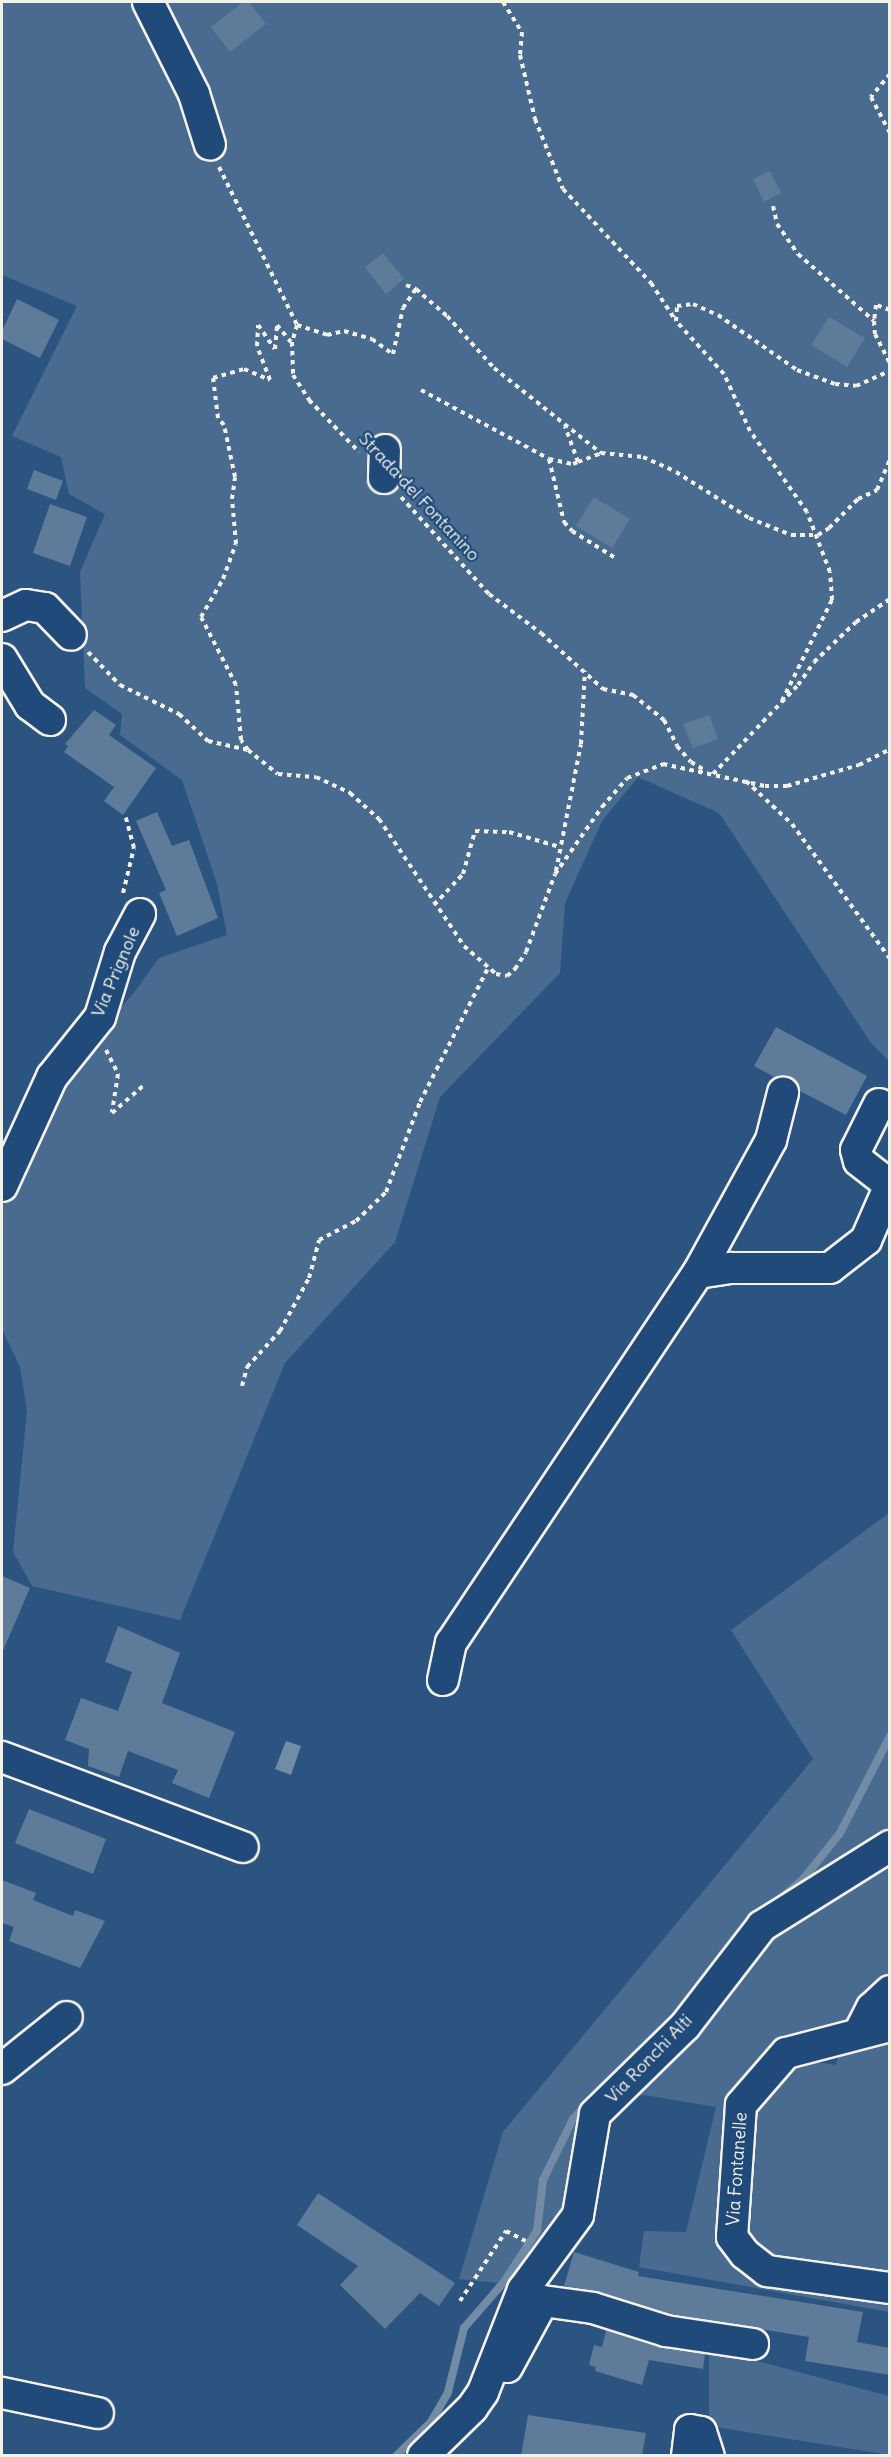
<!DOCTYPE html>
<html>
<head>
<meta charset="utf-8">
<style>
  body { margin:0 }
  #map { position:relative; width:891px; height:2457px; overflow:hidden; background:#2c5481; font-family:Delius,sans-serif }
  div>[style] { position:absolute }
  [style*='--x'] { left:calc(var(--x)*1px); top:calc(var(--y)*1px); width:calc(var(--w)*1px); rotate:calc(var(--a)*1deg) }
  .green>* { inset:0; background:#496b90 }
  .water>* { inset:0; background:#738ca6 }
  .stream>* { height:8px; margin:-4px; padding:0 4px; transform-origin:4px; border-radius:4px; background:#738ca6 }
  .building>* { inset:0; background:#5e7b9a }
  .path>* { height:4px; margin-top:-2px; transform-origin:0; background:repeating-linear-gradient(90deg,#f4f1e8 0 4.5px,transparent 0 9px) }
  .roads { filter:drop-shadow(2px 0 #f4f1e8) drop-shadow(-2px 0 #f4f1e8) drop-shadow(0 2px #f4f1e8) drop-shadow(0 -2px #f4f1e8) }
  .minor>* { height:30px; margin:-15px; padding:0 15px; transform-origin:15px; border-radius:15px; background:#1f4a7a }
  span { translate:-50% -50%; white-space:nowrap; text-align:center; line-height:1.15; -webkit-text-stroke:4.5px #1f4a7a; paint-order:stroke }
  .street-label { font-size:18px; color:#f4f1e8 }
  .frame { position:absolute; inset:0; border:3px solid #f4f1e8; pointer-events:none }
</style>
</head>
<body>
<div id="map">
  <div class="green">
    <div style="clip-path:polygon(2px 2px,889px 2px,889px 1061px,871px 1043px,719px 813px,638px 777px,602px 821px,565px 903px,560px 973px,440px 1097px,395px 1242px,285px 1363px,180px 1620px,32px 1586px,13px 1552px,27px 1411px,20px 1367px,2px 1329px,2px 1205px,53px 1087px,89px 1041px,133px 994px,159px 958px,227px 935px,217px 884px,182px 780px,120px 735px,122px 714px,85px 688px,80px 572px,105px 514px,69px 494px,61px 457px,12px 436px,77px 306px,2px 275px)"></div>
    <div style="clip-path:polygon(889px 1513px,889px 1838px,776px 1913px,802px 1879px,747px 1927px,710px 1968px,677px 2024px,621px 2076px,549px 2239px,509px 2284px,459px 2279px,503px 2132px,813px 1759px,731px 1630px)"></div>
    <div style="clip-path:polygon(890px 1853px,889px 2023px,869px 2024px,747px 2089px,729px 2248px,889px 2293px,889px 2312px,639px 2267px,644px 2231px,686px 2232px,716px 2107px,645px 2095px,623px 2098px,764px 1928px)"></div>
    <div style="clip-path:polygon(889px 2035px,889px 2281px,776px 2267px,737px 2233px,746px 2115px,794px 2059px,836px 2065px,840px 2047px)"></div>
    <div style="clip-path:polygon(709px 2348px,889px 2396px,889px 2455px,709px 2426px)"></div>
  </div>
  <div class="water">
    <div style="clip-path:polygon(286px 1741px,301px 1746px,291px 1775px,275px 1769px)"></div>
  </div>
  <div class="stream">
    <div style="--x:779;--y:1900;--w:35;--a:-41"></div>
    <div style="--x:805;--y:1877;--w:56;--a:-51.5"></div>
    <div style="--x:840;--y:1833;--w:109;--a:-62.7"></div>
    <div style="--x:396;--y:2456;--w:49;--a:-44.2"></div>
    <div style="--x:431;--y:2422;--w:34;--a:-60"></div>
    <div style="--x:448;--y:2392;--w:66;--a:-76"></div>
    <div style="--x:464;--y:2328;--w:61;--a:-49"></div>
    <div style="--x:504;--y:2282;--w:61;--a:-57.1"></div>
    <div style="--x:537;--y:2231;--w:51;--a:-83.3"></div>
    <div style="--x:543;--y:2180;--w:68;--a:-63.8"></div>
    <div style="--x:573;--y:2119;--w:21;--a:-47"></div>
  </div>
  <div class="building">
    <div style="clip-path:polygon(243px 2px,249px 2px,266px 24px,230px 52px,211px 27px)"></div>
    <div style="clip-path:polygon(770px 171px,781px 193px,764px 202px,753px 179px)"></div>
    <div style="clip-path:polygon(383px 253px,404px 279px,386px 294px,365px 267px)"></div>
    <div style="clip-path:polygon(17px 299px,59px 320px,40px 358px,2px 339px,2px 331px)"></div>
    <div style="clip-path:polygon(829px 317px,865px 338px,847px 367px,811px 345px)"></div>
    <div style="clip-path:polygon(34px 470px,63px 481px,56px 500px,27px 489px)"></div>
    <div style="clip-path:polygon(594px 497px,630px 519px,612px 548px,576px 526px)"></div>
    <div style="clip-path:polygon(50px 504px,87px 517px,70px 566px,33px 553px)"></div>
    <div style="clip-path:polygon(94px 710px,116px 725px,109px 735px,156px 768px,123px 815px,104px 801px,114px 787px,64px 752px,68px 746px,65px 744px)"></div>
    <div style="clip-path:polygon(709px 715px,718px 739px,693px 748px,683px 724px)"></div>
    <div style="clip-path:polygon(157px 812px,172px 846px,189px 840px,218px 918px,177px 936px,159px 893px,166px 890px,136px 821px)"></div>
    <div style="clip-path:polygon(776px 1027px,867px 1076px,846px 1115px,800px 1091px,788px 1077px,776px 1078px,754px 1066px)"></div>
    <div style="clip-path:polygon(2px 1576px,30px 1588px,2px 1653px)"></div>
    <div style="clip-path:polygon(118px 1626px,180px 1653px,162px 1703px,235px 1732px,209px 1798px,172px 1783px,178px 1770px,128px 1751px,119px 1777px,88px 1766px,89px 1749px,65px 1740px,81px 1698px,118px 1711px,132px 1672px,105px 1662px)"></div>
    <div style="clip-path:polygon(29px 1809px,106px 1839px,93px 1874px,15px 1843px)"></div>
    <div style="clip-path:polygon(2px 1880px,36px 1893px,33px 1900px,73px 1916px,75px 1910px,105px 1921px,80px 1968px,9px 1941px,14px 1927px,2px 1923px)"></div>
    <div style="clip-path:polygon(318px 2193px,455px 2283px,439px 2306px,420px 2293px,385px 2329px,340px 2285px,358px 2266px,297px 2225px)"></div>
    <div style="clip-path:polygon(574px 2252px,639px 2272px,638px 2276px,863px 2312px,857px 2342px,890px 2348px,890px 2375px,805px 2361px,809px 2337px,670px 2314px,598px 2292px,564px 2286px)"></div>
    <div style="clip-path:polygon(606px 2330px,661px 2348px,705px 2354px,703px 2369px,649px 2360px,642px 2385px,595px 2371px,596px 2367px,589px 2365px,594px 2345px,602px 2347px)"></div>
    <div style="clip-path:polygon(528px 2415px,646px 2433px,642px 2456px,521px 2456px)"></div>
  </div>
  <div class="path">
    <div style="--x:503;--y:2;--w:36;--a:58"></div>
    <div style="--x:522;--y:32;--w:23;--a:95"></div>
    <div style="--x:520;--y:55;--w:66;--a:76.8"></div>
    <div style="--x:535;--y:119;--w:75;--a:68.2"></div>
    <div style="--x:563;--y:189;--w:129;--a:46.9"></div>
    <div style="--x:651;--y:283;--w:45;--a:56.7"></div>
    <div style="--x:890;--y:74;--w:30;--a:130"></div>
    <div style="--x:871;--y:97;--w:41;--a:62.2"></div>
    <div style="--x:219;--y:167;--w:176;--a:63.7"></div>
    <div style="--x:297;--y:325;--w:18;--a:106"></div>
    <div style="--x:292;--y:342;--w:33;--a:88"></div>
    <div style="--x:293;--y:375;--w:30;--a:57"></div>
    <div style="--x:309;--y:400;--w:72;--a:46.1"></div>
    <div style="--x:773;--y:206;--w:18;--a:77"></div>
    <div style="--x:777;--y:224;--w:37;--a:55"></div>
    <div style="--x:798;--y:254;--w:101;--a:41.4"></div>
    <div style="--x:406;--y:285;--w:11;--a:22"></div>
    <div style="--x:416;--y:289;--w:41;--a:41.1"></div>
    <div style="--x:447;--y:316;--w:70;--a:47.9"></div>
    <div style="--x:494;--y:368;--w:137;--a:38.5"></div>
    <div style="--x:601;--y:453;--w:42;--a:5.4"></div>
    <div style="--x:643;--y:457;--w:36;--a:24"></div>
    <div style="--x:676;--y:472;--w:86;--a:32.2"></div>
    <div style="--x:749;--y:518;--w:45;--a:22"></div>
    <div style="--x:791;--y:535;--w:27;--a:0"></div>
    <div style="--x:818;--y:535;--w:13;--a:-32"></div>
    <div style="--x:829;--y:528;--w:41;--a:-45"></div>
    <div style="--x:858;--y:499;--w:21;--a:-25"></div>
    <div style="--x:877;--y:490;--w:33;--a:-67"></div>
    <div style="--x:890;--y:310;--w:15;--a:-160"></div>
    <div style="--x:876;--y:305;--w:16;--a:97"></div>
    <div style="--x:874;--y:321;--w:13;--a:86"></div>
    <div style="--x:875;--y:334;--w:34;--a:63"></div>
    <div style="--x:297;--y:325;--w:32;--a:18"></div>
    <div style="--x:327;--y:335;--w:17;--a:-13"></div>
    <div style="--x:344;--y:331;--w:29;--a:16"></div>
    <div style="--x:372;--y:339;--w:26;--a:36"></div>
    <div style="--x:393;--y:354;--w:47;--a:-77.7"></div>
    <div style="--x:403;--y:308;--w:23;--a:-56"></div>
    <div style="--x:421;--y:390;--w:145;--a:28.3"></div>
    <div style="--x:549;--y:459;--w:25;--a:12"></div>
    <div style="--x:573;--y:464;--w:5;--a:-22"></div>
    <div style="--x:578;--y:462;--w:38;--a:-110"></div>
    <div style="--x:549;--y:459;--w:65;--a:76.6"></div>
    <div style="--x:564;--y:522;--w:12;--a:48"></div>
    <div style="--x:572;--y:531;--w:53;--a:31.9"></div>
    <div style="--x:578;--y:462;--w:25;--a:-21"></div>
    <div style="--x:401;--y:497;--w:131;--a:47.8"></div>
    <div style="--x:489;--y:594;--w:65;--a:36.9"></div>
    <div style="--x:541;--y:633;--w:84;--a:42.1"></div>
    <div style="--x:603;--y:689;--w:31;--a:11"></div>
    <div style="--x:633;--y:695;--w:40;--a:39"></div>
    <div style="--x:664;--y:720;--w:29;--a:63"></div>
    <div style="--x:677;--y:746;--w:21;--a:49"></div>
    <div style="--x:691;--y:762;--w:17;--a:31"></div>
    <div style="--x:88;--y:652;--w:46;--a:45.9"></div>
    <div style="--x:120;--y:685;--w:66;--a:26.2"></div>
    <div style="--x:179;--y:714;--w:40;--a:43"></div>
    <div style="--x:208;--y:741;--w:41;--a:12.7"></div>
    <div style="--x:248;--y:750;--w:38;--a:39"></div>
    <div style="--x:278;--y:774;--w:38;--a:5"></div>
    <div style="--x:316;--y:777;--w:38;--a:25"></div>
    <div style="--x:350;--y:793;--w:39;--a:42"></div>
    <div style="--x:379;--y:819;--w:153;--a:56.2"></div>
    <div style="--x:464;--y:946;--w:43;--a:41.2"></div>
    <div style="--x:496;--y:974;--w:11;--a:10"></div>
    <div style="--x:507;--y:976;--w:11;--a:-41"></div>
    <div style="--x:515;--y:969;--w:20;--a:-57"></div>
    <div style="--x:526;--y:952;--w:83;--a:-69.6"></div>
    <div style="--x:555;--y:874;--w:82;--a:-55"></div>
    <div style="--x:602;--y:807;--w:38;--a:-49"></div>
    <div style="--x:627;--y:778;--w:39;--a:-21"></div>
    <div style="--x:663;--y:764;--w:104;--a:12.2"></div>
    <div style="--x:765;--y:786;--w:22;--a:0"></div>
    <div style="--x:787;--y:786;--w:75;--a:-16.3"></div>
    <div style="--x:859;--y:765;--w:35;--a:-27"></div>
    <div style="--x:782;--y:701;--w:113;--a:-63.7"></div>
    <div style="--x:832;--y:600;--w:28;--a:-94"></div>
    <div style="--x:830;--y:572;--w:64;--a:-111"></div>
    <div style="--x:807;--y:512;--w:99;--a:-125.1"></div>
    <div style="--x:750;--y:431;--w:63;--a:-114.5"></div>
    <div style="--x:724;--y:374;--w:72;--a:-132.2"></div>
    <div style="--x:676;--y:321;--w:15;--a:-86"></div>
    <div style="--x:677;--y:306;--w:16;--a:-7"></div>
    <div style="--x:693;--y:304;--w:27;--a:24"></div>
    <div style="--x:718;--y:315;--w:96;--a:34.8"></div>
    <div style="--x:797;--y:370;--w:40;--a:20.2"></div>
    <div style="--x:835;--y:384;--w:21;--a:5"></div>
    <div style="--x:856;--y:386;--w:37;--a:-24"></div>
    <div style="--x:248;--y:750;--w:12;--a:-125"></div>
    <div style="--x:241;--y:740;--w:55;--a:-95.2"></div>
    <div style="--x:236;--y:685;--w:76;--a:-117.2"></div>
    <div style="--x:201;--y:617;--w:44;--a:-59.9"></div>
    <div style="--x:223;--y:579;--w:37;--a:-70"></div>
    <div style="--x:236;--y:544;--w:45;--a:-95.1"></div>
    <div style="--x:232;--y:499;--w:22;--a:-82"></div>
    <div style="--x:235;--y:477;--w:53;--a:-101.9"></div>
    <div style="--x:224;--y:425;--w:9;--a:-131"></div>
    <div style="--x:218;--y:418;--w:40;--a:-97.1"></div>
    <div style="--x:213;--y:378;--w:32;--a:-16"></div>
    <div style="--x:244;--y:369;--w:28;--a:23"></div>
    <div style="--x:270;--y:380;--w:36;--a:-111"></div>
    <div style="--x:257;--y:346;--w:21;--a:-87"></div>
    <div style="--x:258;--y:325;--w:29;--a:55"></div>
    <div style="--x:275;--y:349;--w:24;--a:-85"></div>
    <div style="--x:277;--y:325;--w:22;--a:51"></div>
    <div style="--x:713;--y:774;--w:123;--a:-46.3"></div>
    <div style="--x:798;--y:685;--w:28;--a:-55"></div>
    <div style="--x:814;--y:662;--w:58;--a:-43.6"></div>
    <div style="--x:856;--y:622;--w:41;--a:-34.1"></div>
    <div style="--x:746;--y:781;--w:63;--a:43.1"></div>
    <div style="--x:792;--y:824;--w:167;--a:54"></div>
    <div style="--x:556;--y:871;--w:129;--a:-78.9"></div>
    <div style="--x:581;--y:744;--w:73;--a:-86.9"></div>
    <div style="--x:123;--y:893;--w:46;--a:-76.3"></div>
    <div style="--x:134;--y:848;--w:34;--a:-105"></div>
    <div style="--x:434;--y:905;--w:42;--a:-46.9"></div>
    <div style="--x:463;--y:874;--w:45;--a:-74.4"></div>
    <div style="--x:475;--y:831;--w:34;--a:2"></div>
    <div style="--x:509;--y:832;--w:53;--a:16.4"></div>
    <div style="--x:106;--y:1050;--w:27;--a:63"></div>
    <div style="--x:118;--y:1074;--w:39;--a:99"></div>
    <div style="--x:112;--y:1113;--w:41;--a:-41.1"></div>
    <div style="--x:242;--y:1386;--w:20;--a:-75"></div>
    <div style="--x:247;--y:1367;--w:49;--a:-47.5"></div>
    <div style="--x:280;--y:1331;--w:60;--a:-61.3"></div>
    <div style="--x:309;--y:1278;--w:39;--a:-75"></div>
    <div style="--x:319;--y:1240;--w:42;--a:-27.2"></div>
    <div style="--x:356;--y:1221;--w:42;--a:-44"></div>
    <div style="--x:386;--y:1192;--w:96;--a:-69.3"></div>
    <div style="--x:420;--y:1102;--w:150;--a:-63.1"></div>
    <div style="--x:460;--y:2301;--w:84;--a:-56.7"></div>
    <div style="--x:506;--y:2231;--w:22;--a:27"></div>
  </div>
  <div class="roads">
    <div class="minor">
      <div style="--x:148;--y:2;--w:103;--a:63.4"></div>
      <div style="--x:194;--y:94;--w:53;--a:72.6"></div>
      <div style="--x:384;--y:478;--w:28;--a:-88"></div>
      <div style="--x:2;--y:616;--w:26;--a:-25"></div>
      <div style="--x:26;--y:605;--w:19;--a:9"></div>
      <div style="--x:45;--y:608;--w:37;--a:46"></div>
      <div style="--x:2;--y:659;--w:54;--a:58.7"></div>
      <div style="--x:30;--y:705;--w:25;--a:37"></div>
      <div style="--x:879;--y:1104;--w:51;--a:116.6"></div>
      <div style="--x:856;--y:1150;--w:11;--a:75"></div>
      <div style="--x:859;--y:1161;--w:39;--a:38"></div>
      <div style="--x:2;--y:1186;--w:120;--a:-65.4"></div>
      <div style="--x:52;--y:1077;--w:77;--a:-51.3"></div>
      <div style="--x:100;--y:1017;--w:68;--a:-72.9"></div>
      <div style="--x:120;--y:952;--w:43;--a:-62.2"></div>
      <div style="--x:698;--y:1273;--w:33;--a:-9"></div>
      <div style="--x:731;--y:1268;--w:99;--a:0"></div>
      <div style="--x:830;--y:1268;--w:46;--a:-37.9"></div>
      <div style="--x:866;--y:1240;--w:60;--a:-66.4"></div>
      <div style="--x:443;--y:1680;--w:38;--a:-78"></div>
      <div style="--x:451;--y:1643;--w:445;--a:-56.3"></div>
      <div style="--x:698;--y:1273;--w:152;--a:-61.2"></div>
      <div style="--x:771;--y:1140;--w:49;--a:-75.7"></div>
      <div style="--x:2;--y:1757;--w:257;--a:20.5"></div>
      <div style="--x:890;--y:2026;--w:107;--a:165.4"></div>
      <div style="--x:786;--y:2053;--w:69;--a:130.9"></div>
      <div style="--x:741;--y:2105;--w:132;--a:93.9"></div>
      <div style="--x:732;--y:2237;--w:21;--a:53"></div>
      <div style="--x:745;--y:2254;--w:28;--a:38"></div>
      <div style="--x:767;--y:2271;--w:124;--a:7.9"></div>
      <div style="--x:859;--y:2033;--w:28;--a:-63"></div>
      <div style="--x:872;--y:2008;--w:25;--a:-43"></div>
      <div style="--x:2;--y:2069;--w:83;--a:-38.7"></div>
      <div style="--x:507;--y:2367;--w:75;--a:-61.4"></div>
      <div style="--x:543;--y:2301;--w:50;--a:8"></div>
      <div style="--x:593;--y:2308;--w:77;--a:17.5"></div>
      <div style="--x:666;--y:2331;--w:88;--a:8.5"></div>
      <div style="--x:2;--y:2393;--w:98;--a:11.8"></div>
      <div style="--x:423;--y:2456;--w:69;--a:-44.4"></div>
      <div style="--x:472;--y:2408;--w:19;--a:-55"></div>
      <div style="--x:483;--y:2392;--w:110;--a:-68.6"></div>
      <div style="--x:523;--y:2290;--w:93;--a:-53.7"></div>
      <div style="--x:578;--y:2215;--w:102;--a:-80.4"></div>
      <div style="--x:595;--y:2114;--w:126;--a:-44.4"></div>
      <div style="--x:685;--y:2026;--w:126;--a:-52.4"></div>
      <div style="--x:762;--y:1926;--w:151;--a:-32"></div>
      <div style="--x:687;--y:2456;--w:26;--a:-83"></div>
      <div style="--x:690;--y:2430;--w:11;--a:10"></div>
      <div style="--x:701;--y:2432;--w:25;--a:72"></div>
    </div>
  </div>
  <div class="street-label">
    <span style="left:419px;top:497px;rotate:47deg">Strada del Fontanino</span>
    <span style="left:116px;top:972px;rotate:-67deg">Via Prignole</span>
    <span style="left:649px;top:2059px;rotate:-46deg">Via Ronchi Alti</span>
    <span style="left:737px;top:2169px;rotate:-86deg">Via Fontanelle</span>
  </div>
  <div class="frame"></div>
</div>
</body>
</html>
